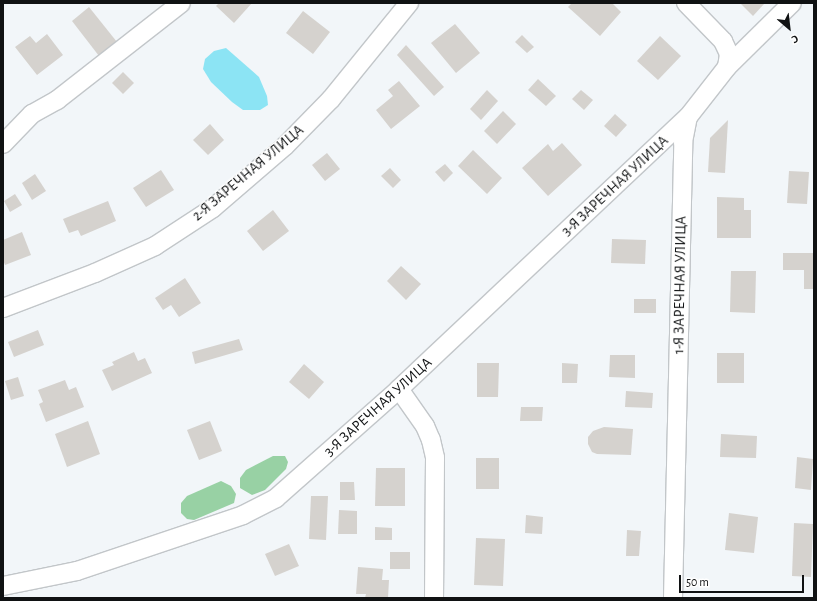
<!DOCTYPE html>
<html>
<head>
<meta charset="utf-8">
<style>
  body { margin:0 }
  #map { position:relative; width:817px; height:601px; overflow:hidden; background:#f2f6f9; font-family:"Alegreya Sans",sans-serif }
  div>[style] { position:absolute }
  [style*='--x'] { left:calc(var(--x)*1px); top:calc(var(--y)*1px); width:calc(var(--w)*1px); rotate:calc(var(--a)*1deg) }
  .forest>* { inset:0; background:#98d1a4 }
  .water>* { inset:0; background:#8ce4f4 }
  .building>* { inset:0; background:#d5d2ce }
  .roads { filter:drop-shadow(1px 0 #c2c6c9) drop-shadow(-1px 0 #c2c6c9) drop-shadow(0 1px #c2c6c9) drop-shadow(0 -1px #c2c6c9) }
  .minor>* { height:18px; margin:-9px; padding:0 9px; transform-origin:9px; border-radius:9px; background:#fff }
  span { translate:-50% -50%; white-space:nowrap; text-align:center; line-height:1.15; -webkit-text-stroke:3px #fff; paint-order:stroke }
  .street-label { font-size:15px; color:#101213 }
  .frame { position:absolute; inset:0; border:4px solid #101213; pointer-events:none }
  .north { position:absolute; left:769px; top:8px; width:40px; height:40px; -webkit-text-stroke:3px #fff; paint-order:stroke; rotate:152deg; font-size:11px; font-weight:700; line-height:16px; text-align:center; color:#101213 }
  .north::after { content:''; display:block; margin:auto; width:14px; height:18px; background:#101213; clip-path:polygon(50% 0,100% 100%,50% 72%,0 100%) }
  .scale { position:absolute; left:679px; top:575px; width:125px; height:18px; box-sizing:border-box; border:2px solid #101213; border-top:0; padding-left:5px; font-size:12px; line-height:14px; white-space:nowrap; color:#101213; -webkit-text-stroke:3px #fff; paint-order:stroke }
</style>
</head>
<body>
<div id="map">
  <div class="forest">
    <div style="clip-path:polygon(273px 456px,285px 456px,288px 462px,286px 469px,265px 490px,252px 495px,240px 488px,240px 478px,246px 470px)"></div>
    <div style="clip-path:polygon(221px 481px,231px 486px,236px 494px,234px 503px,194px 520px,187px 519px,181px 513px,181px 503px,187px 496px)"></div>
  </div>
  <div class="water">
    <div style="clip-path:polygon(226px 48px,259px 77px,267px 96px,268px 105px,260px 110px,243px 110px,232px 102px,211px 82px,203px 69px,205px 59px,214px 51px)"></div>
  </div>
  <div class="building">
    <div style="clip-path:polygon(219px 3px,252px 3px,234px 23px,216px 6px)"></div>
    <div style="clip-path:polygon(572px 3px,612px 3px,621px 12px,600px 36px,568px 7px)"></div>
    <div style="clip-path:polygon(740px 3px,765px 3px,753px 16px)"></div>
    <div style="clip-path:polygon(89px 7px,117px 42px,99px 56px,72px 21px)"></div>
    <div style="clip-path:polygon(303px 11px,330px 32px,313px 54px,286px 33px)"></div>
    <div style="clip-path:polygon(455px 24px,480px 53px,456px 73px,431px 43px)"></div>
    <div style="clip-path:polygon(47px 34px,63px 55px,37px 75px,15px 47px,30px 36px,36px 43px)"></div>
    <div style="clip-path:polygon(522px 35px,534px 47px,527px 53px,515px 42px)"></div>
    <div style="clip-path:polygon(660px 36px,681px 56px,658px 80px,637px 61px)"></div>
    <div style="clip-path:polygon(406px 45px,444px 87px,434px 96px,397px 55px)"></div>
    <div style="clip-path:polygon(123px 72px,134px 83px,123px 94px,112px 83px)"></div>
    <div style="clip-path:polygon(538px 79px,556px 96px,546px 106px,528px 90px)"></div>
    <div style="clip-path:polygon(399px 81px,420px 106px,391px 129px,376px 110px,393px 96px,388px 90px)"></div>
    <div style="clip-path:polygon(487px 90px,498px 101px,481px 120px,470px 109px)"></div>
    <div style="clip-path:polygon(581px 90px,593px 100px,584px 110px,572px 99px)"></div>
    <div style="clip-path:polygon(503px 111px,516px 124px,497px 144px,484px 131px)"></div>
    <div style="clip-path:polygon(615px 114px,627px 125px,616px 137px,604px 126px)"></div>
    <div style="clip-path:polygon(728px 120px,725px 173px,708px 172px,710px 138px)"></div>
    <div style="clip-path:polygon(210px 124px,224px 140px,208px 155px,193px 140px)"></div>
    <div style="clip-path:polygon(562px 143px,582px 165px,548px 196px,522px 168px,548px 144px,553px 151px)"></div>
    <div style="clip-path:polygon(473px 150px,502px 178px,487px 194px,458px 166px)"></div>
    <div style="clip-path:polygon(327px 153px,340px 169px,325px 181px,312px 165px)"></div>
    <div style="clip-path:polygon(445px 164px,453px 173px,444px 182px,435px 172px)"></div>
    <div style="clip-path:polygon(390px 168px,401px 180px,393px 188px,381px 176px)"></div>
    <div style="clip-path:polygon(161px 170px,174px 190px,146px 207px,133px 188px)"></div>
    <div style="clip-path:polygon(789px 171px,809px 172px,807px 204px,787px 203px)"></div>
    <div style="clip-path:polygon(35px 174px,46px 191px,32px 200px,22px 183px)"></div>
    <div style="clip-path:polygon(15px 194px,22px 205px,10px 212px,4px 201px)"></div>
    <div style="clip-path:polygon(717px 197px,744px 198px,744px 210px,751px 210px,751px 238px,717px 238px)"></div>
    <div style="clip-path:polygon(108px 201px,116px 221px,81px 236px,78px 230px,69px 233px,63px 219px)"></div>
    <div style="clip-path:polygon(273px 210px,289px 231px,263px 251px,247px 231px)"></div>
    <div style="clip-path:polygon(22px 232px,31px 255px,5px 265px,3px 260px,3px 240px)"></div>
    <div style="clip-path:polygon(612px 239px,646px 240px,645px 264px,611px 263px)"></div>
    <div style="clip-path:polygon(783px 253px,814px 253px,814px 289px,804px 289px,804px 270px,783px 270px)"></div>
    <div style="clip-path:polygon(401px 266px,421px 284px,406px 300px,387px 281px)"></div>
    <div style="clip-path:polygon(731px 271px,756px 271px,755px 313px,730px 312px)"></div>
    <div style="clip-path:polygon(185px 278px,201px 303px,179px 317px,171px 305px,163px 310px,155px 298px)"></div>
    <div style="clip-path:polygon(634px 299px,656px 299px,656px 313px,634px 313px)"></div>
    <div style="clip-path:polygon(38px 330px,44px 345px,14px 357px,8px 342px)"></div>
    <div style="clip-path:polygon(239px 339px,243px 350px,195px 364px,192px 352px)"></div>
    <div style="clip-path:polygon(134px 352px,138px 361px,145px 358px,152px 373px,112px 391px,102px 370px,114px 365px,112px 362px)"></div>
    <div style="clip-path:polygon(717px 353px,744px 353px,744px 383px,717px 383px)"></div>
    <div style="clip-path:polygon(610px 355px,635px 355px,635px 378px,609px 377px)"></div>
    <div style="clip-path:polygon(477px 363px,499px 363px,498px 397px,477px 397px)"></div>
    <div style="clip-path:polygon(562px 363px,578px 364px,577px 383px,562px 383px)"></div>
    <div style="clip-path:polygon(304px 364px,324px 382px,309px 399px,289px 382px)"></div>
    <div style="clip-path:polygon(18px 377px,24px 396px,11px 400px,5px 381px)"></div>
    <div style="clip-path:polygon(65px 380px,69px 390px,76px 387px,84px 407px,46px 422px,39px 404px,43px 402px,38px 390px)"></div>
    <div style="clip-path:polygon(626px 391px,653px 393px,652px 408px,625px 407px)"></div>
    <div style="clip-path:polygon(521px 407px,543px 407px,542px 421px,520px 421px)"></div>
    <div style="clip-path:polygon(88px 421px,100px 454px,67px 467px,55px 434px)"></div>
    <div style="clip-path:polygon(210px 421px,222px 451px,199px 460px,187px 430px)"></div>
    <div style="clip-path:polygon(604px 427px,633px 429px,631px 455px,597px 454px,592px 452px,588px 444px,588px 437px,593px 431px)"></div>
    <div style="clip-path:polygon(721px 434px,757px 436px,756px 458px,720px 457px)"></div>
    <div style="clip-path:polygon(797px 457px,813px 459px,811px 490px,795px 488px)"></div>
    <div style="clip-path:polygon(476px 458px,499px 458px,499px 489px,476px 489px)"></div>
    <div style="clip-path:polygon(376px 468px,405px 468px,405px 506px,375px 506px)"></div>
    <div style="clip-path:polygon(340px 482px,354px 482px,355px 500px,340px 500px)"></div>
    <div style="clip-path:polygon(311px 496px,328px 496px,326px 540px,309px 539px)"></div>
    <div style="clip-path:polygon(339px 510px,357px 511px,357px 534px,338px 534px)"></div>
    <div style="clip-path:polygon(729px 513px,758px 517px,754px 553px,725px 550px)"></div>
    <div style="clip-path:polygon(526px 515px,543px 517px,542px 534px,525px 533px)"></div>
    <div style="clip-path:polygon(794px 523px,813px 524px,811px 577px,792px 576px)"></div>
    <div style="clip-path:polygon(375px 527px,392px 528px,392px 540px,375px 540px)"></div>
    <div style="clip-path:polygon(627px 530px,641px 531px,639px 556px,626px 556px)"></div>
    <div style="clip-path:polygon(476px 538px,505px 539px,503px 586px,474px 585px)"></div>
    <div style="clip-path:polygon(289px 544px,299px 566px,275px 576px,265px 554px)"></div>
    <div style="clip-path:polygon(390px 552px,410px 552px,410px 569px,390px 569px)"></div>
    <div style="clip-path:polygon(358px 567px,383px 569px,382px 580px,389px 580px,388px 598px,365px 598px,366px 594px,356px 594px)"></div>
  </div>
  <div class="roads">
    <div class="minor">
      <div style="--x:727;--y:67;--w:91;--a:-44.6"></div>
      <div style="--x:3;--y:144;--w:42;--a:-46"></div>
      <div style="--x:32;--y:114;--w:29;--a:-29"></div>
      <div style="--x:57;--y:100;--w:157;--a:-38"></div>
      <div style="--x:3;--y:308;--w:98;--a:-20.8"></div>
      <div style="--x:95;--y:273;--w:66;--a:-24.2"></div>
      <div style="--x:155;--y:246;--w:69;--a:-33.2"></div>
      <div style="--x:213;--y:208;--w:95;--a:-40.7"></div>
      <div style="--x:285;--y:146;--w:66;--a:-45.6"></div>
      <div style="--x:331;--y:99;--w:124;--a:-50.9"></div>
      <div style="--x:399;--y:389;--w:45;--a:54.9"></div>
      <div style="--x:425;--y:426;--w:15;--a:67"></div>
      <div style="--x:431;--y:440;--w:18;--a:77"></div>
      <div style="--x:435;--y:458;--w:140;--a:90.4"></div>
      <div style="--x:3;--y:586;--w:76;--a:-11.5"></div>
      <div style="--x:77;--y:571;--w:175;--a:-18.6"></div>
      <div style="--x:243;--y:515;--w:37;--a:-27"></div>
      <div style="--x:276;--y:498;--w:164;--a:-41.5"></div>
      <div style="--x:399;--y:389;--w:397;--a:-43.3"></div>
      <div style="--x:673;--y:598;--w:456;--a:-88.7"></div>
      <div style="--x:683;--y:142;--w:25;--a:-79"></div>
      <div style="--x:688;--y:117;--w:63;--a:-52"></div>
      <div style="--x:727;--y:67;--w:13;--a:-81"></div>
      <div style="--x:729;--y:54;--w:14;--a:-115"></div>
      <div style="--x:723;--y:41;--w:53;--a:-134.2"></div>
    </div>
  </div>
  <div class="street-label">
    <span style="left:248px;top:173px;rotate:-40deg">2-Я ЗАРЕЧНАЯ УЛИЦА</span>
    <span style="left:615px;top:186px;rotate:-43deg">3-Я ЗАРЕЧНАЯ УЛИЦА</span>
    <span style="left:680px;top:285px;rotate:-89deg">1-Я ЗАРЕЧНАЯ УЛИЦА</span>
    <span style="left:378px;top:407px;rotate:-42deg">3-Я ЗАРЕЧНАЯ УЛИЦА</span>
  </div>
  <div class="frame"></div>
  <div class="north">С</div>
  <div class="scale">50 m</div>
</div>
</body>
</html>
